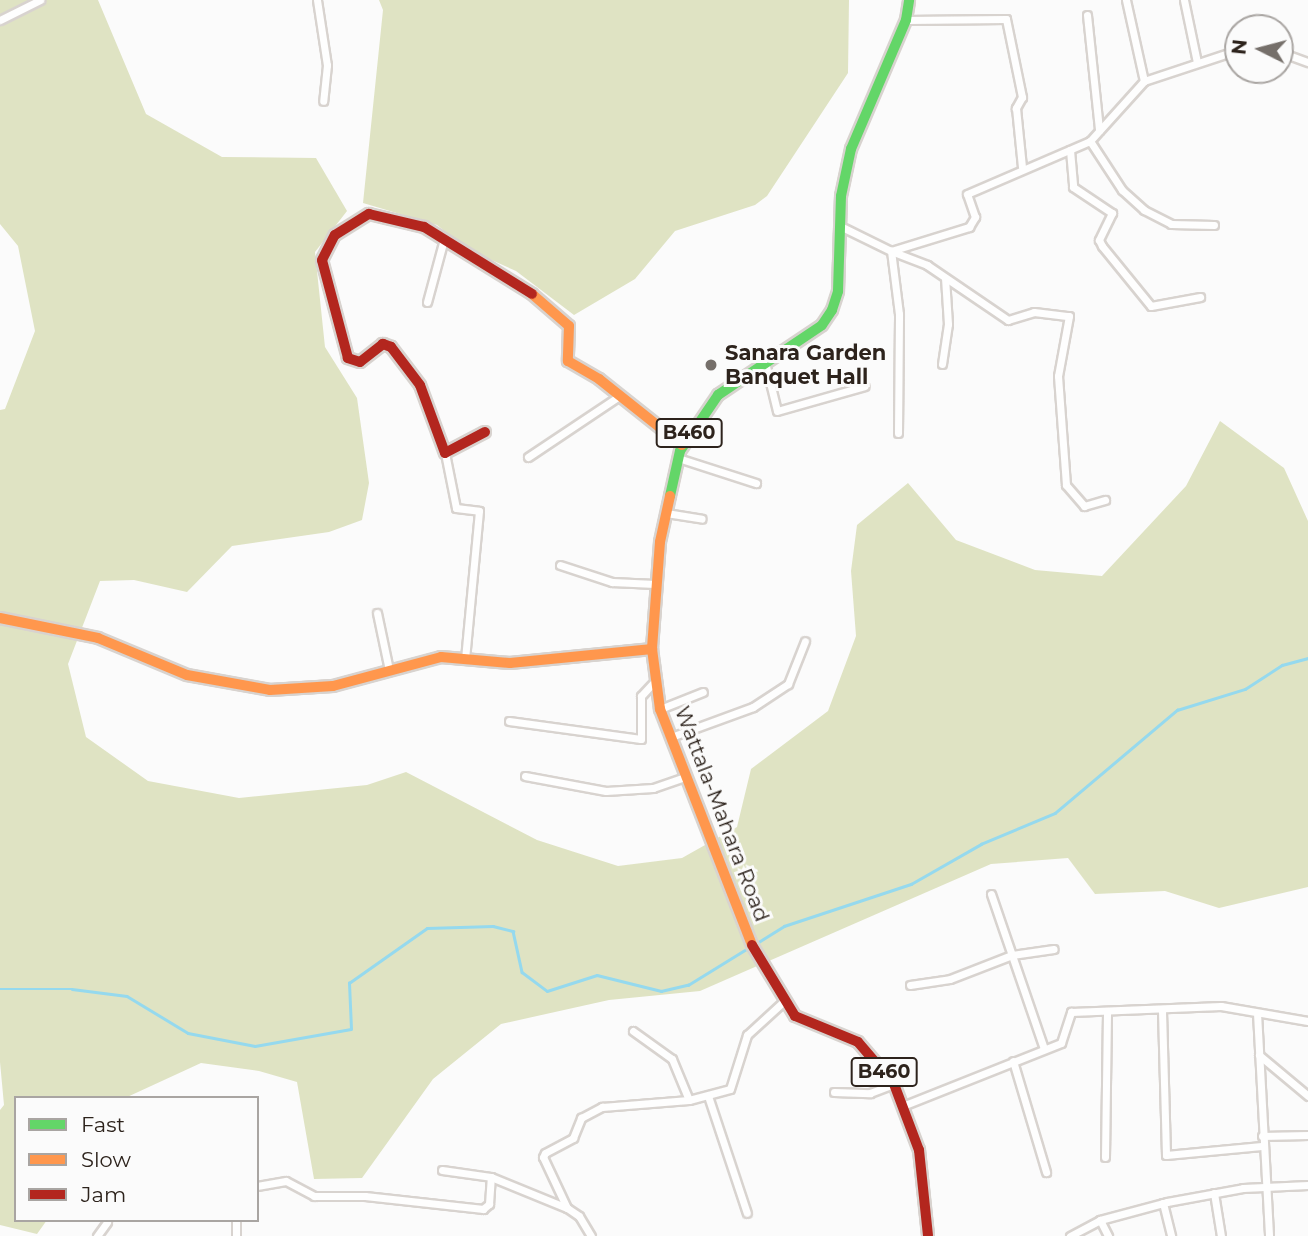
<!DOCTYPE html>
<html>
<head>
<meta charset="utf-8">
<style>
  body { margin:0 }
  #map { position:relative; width:1308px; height:1236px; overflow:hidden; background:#fbfbfb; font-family:Montserrat,sans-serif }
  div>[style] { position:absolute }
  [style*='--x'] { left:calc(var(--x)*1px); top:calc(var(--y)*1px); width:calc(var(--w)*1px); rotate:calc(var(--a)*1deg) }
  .green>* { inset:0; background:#dfe3c3 }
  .stream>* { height:2.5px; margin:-1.25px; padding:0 1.25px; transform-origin:1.25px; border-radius:1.25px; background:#95d9ee }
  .roads { filter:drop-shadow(2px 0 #d8d3cf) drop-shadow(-2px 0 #d8d3cf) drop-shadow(0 2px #d8d3cf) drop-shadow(0 -2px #d8d3cf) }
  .street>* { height:7px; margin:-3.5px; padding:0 3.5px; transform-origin:3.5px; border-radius:3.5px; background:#fefefe }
  .fast>* { height:10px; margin:-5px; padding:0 5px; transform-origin:5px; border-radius:5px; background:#63d668 }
  .slow>* { height:10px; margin:-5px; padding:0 5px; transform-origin:5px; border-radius:5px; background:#ff974d }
  .jam>* { height:10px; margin:-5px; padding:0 5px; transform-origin:5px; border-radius:5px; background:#b3261e }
  .dots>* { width:19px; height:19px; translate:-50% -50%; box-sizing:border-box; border:4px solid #fbfbfb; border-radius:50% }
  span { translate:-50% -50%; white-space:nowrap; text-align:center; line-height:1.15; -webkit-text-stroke:6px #fbfbfb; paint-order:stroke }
  .shield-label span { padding:2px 5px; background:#fbfbfb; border:2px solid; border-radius:5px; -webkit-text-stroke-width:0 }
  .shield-label { font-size:19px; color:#2d231c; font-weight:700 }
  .poi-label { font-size:21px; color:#2d231c; font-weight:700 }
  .left { translate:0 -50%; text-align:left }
  .street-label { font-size:21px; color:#2d231c }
  .legend { position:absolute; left:14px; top:1096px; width:245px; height:126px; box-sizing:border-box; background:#fbfbfb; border:2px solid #a9a5a2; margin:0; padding:9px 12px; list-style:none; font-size:21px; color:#2d231c }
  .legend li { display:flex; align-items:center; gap:14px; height:35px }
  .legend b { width:35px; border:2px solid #a9a5a2 }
  .north { position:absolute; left:1224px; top:14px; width:70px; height:70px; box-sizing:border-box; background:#fbfbfb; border:2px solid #a9a5a2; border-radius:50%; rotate:276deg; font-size:19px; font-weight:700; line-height:28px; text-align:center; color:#2d231c }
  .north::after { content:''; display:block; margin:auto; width:24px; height:32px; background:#756f6a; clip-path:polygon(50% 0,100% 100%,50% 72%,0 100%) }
</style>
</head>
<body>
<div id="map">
  <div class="green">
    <div style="clip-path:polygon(0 0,98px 0,146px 114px,222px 157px,316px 158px,347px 211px,315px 252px,325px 347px,357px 398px,369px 483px,362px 520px,329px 532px,232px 546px,187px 592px,134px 580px,100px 581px,68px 664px,86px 737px,148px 781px,239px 798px,367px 785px,406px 772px,537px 840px,618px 866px,682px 858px,737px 827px,751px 769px,828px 711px,856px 636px,851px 571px,857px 525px,908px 483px,956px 540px,1035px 570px,1102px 576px,1186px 486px,1220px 421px,1284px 468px,1308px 521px,1308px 887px,1219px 908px,1165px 891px,1095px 894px,1068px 858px,991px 864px,700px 991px,609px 1000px,501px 1024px,433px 1079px,362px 1178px,314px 1179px,297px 1082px,259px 1071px,201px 1063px,125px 1098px,16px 1098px,16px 1220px,47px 1220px,37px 1234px,0 1225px,0 1110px,4px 1105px,0 1062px,0 410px,5px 409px,35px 331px,18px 246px,0 224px)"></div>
    <div style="clip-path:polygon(379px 0,849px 0,848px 73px,767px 196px,755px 205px,675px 231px,635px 279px,574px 315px,516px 271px,467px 249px,437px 225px,363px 203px,383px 10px)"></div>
  </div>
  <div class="stream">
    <div style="--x:757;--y:943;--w:32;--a:-32"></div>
    <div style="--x:784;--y:926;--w:134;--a:-18.3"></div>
    <div style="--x:911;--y:884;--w:81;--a:-29.7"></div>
    <div style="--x:981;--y:844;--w:80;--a:-22.7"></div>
    <div style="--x:1055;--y:813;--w:160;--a:-40.2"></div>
    <div style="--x:1177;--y:710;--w:71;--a:-17.2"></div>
    <div style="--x:1245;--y:689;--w:44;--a:-33"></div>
    <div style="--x:1282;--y:665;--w:27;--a:-15"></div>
    <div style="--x:0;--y:989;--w:72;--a:0"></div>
    <div style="--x:72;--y:989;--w:55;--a:7.3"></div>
    <div style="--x:127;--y:996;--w:71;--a:31.2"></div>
    <div style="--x:188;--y:1033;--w:68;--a:11"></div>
    <div style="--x:255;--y:1046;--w:97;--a:-10"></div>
    <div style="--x:351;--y:1029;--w:46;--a:-92.5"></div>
    <div style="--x:349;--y:983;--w:95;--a:-35.2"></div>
    <div style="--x:427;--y:928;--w:66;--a:-1.7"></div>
    <div style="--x:493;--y:926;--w:21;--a:14"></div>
    <div style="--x:513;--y:931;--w:42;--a:77.6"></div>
    <div style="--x:522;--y:972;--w:31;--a:37"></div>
    <div style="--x:547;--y:991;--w:52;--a:-17.7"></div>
    <div style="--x:597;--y:975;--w:66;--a:14"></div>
    <div style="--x:661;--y:991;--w:28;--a:-13"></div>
    <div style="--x:688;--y:985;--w:70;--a:-31.7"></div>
  </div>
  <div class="roads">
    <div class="street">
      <div style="--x:317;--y:0;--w:66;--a:81.3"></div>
      <div style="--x:327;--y:65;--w:36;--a:96"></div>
      <div style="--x:1126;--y:0;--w:83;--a:77.5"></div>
      <div style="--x:1184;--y:0;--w:63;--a:78.2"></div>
      <div style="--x:1087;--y:15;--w:116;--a:84"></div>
      <div style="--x:0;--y:20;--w:45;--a:-26.6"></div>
      <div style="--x:906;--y:20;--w:100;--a:-0.6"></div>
      <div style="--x:1006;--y:19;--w:80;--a:78.4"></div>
      <div style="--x:1022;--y:97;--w:13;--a:119"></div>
      <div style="--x:1016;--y:108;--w:59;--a:84.2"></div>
      <div style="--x:1280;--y:52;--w:30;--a:20"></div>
      <div style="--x:1090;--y:141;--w:59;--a:56.9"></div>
      <div style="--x:1122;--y:190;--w:30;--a:42"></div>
      <div style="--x:1144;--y:210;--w:30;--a:27"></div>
      <div style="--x:1171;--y:224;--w:43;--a:1.3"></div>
      <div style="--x:1070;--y:150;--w:37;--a:85"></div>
      <div style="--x:1073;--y:187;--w:47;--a:33.7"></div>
      <div style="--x:1112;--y:213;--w:30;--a:116"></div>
      <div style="--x:1099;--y:240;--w:7;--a:63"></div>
      <div style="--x:1102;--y:246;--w:77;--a:50.8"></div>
      <div style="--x:1151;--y:306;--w:50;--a:-10.4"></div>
      <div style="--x:840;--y:226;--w:57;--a:26.1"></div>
      <div style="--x:891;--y:251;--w:82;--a:-17.1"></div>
      <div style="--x:969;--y:227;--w:12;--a:-59"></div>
      <div style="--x:975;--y:217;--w:24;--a:-109"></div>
      <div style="--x:967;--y:194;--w:134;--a:-23.3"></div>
      <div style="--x:1090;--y:141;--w:81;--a:-48"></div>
      <div style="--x:1144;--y:81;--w:99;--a:-18.3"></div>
      <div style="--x:427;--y:302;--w:65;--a:-74.9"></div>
      <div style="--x:765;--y:362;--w:50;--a:76.2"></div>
      <div style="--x:777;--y:411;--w:91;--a:-15.9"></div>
      <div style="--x:942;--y:364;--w:40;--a:-81.5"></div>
      <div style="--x:948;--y:324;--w:46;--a:-93.7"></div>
      <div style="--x:898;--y:433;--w:119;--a:-89.5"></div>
      <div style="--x:899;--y:314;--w:64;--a:-97.2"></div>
      <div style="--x:891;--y:251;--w:39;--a:21"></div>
      <div style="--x:927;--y:265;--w:98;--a:34.2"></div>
      <div style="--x:1008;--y:320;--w:27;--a:-17"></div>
      <div style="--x:1034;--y:312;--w:35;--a:7"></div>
      <div style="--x:1069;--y:316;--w:61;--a:100.4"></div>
      <div style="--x:1058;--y:376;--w:109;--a:85.8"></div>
      <div style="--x:1066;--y:485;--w:28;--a:49"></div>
      <div style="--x:1084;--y:506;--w:22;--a:-16"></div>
      <div style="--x:445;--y:453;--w:56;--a:78.7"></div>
      <div style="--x:456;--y:508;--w:23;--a:7"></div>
      <div style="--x:479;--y:511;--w:148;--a:95.4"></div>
      <div style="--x:528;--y:457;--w:110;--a:-33.8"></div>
      <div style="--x:678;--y:458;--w:82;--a:17.8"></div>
      <div style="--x:666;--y:513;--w:36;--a:9"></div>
      <div style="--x:560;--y:565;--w:55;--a:18.1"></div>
      <div style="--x:612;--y:582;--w:43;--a:2.7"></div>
      <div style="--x:377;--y:613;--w:58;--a:78.1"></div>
      <div style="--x:660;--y:709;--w:46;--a:-21.6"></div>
      <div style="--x:509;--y:721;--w:133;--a:7.8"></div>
      <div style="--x:641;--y:739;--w:43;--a:-90"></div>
      <div style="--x:641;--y:696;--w:21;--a:-47"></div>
      <div style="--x:671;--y:737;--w:87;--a:-20.1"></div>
      <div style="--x:753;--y:707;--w:42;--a:-33.3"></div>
      <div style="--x:788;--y:684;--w:46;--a:-68.4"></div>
      <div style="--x:525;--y:776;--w:82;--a:10.5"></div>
      <div style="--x:606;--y:791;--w:47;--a:-3.7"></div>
      <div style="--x:653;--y:788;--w:36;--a:-19"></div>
      <div style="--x:991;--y:894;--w:164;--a:71.1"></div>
      <div style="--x:910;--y:985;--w:40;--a:-8.5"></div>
      <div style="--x:950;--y:979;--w:66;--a:-21.2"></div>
      <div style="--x:1012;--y:955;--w:42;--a:-8.1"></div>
      <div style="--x:1162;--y:1011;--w:144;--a:88.4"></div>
      <div style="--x:1166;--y:1155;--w:96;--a:-5.4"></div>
      <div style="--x:1257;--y:1013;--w:223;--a:86.9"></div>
      <div style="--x:633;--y:1031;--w:48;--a:35.7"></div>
      <div style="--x:672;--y:1059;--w:44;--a:67.5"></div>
      <div style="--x:1259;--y:1055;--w:64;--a:39.9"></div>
      <div style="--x:1013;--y:1061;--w:116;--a:73.4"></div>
      <div style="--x:834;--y:1092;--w:36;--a:2"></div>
      <div style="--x:870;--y:1093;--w:26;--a:-21"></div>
      <div style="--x:708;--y:1096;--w:123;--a:71.6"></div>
      <div style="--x:905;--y:1105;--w:168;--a:-21.7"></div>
      <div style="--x:1061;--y:1043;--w:33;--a:-72"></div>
      <div style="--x:1071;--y:1012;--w:150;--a:-2.3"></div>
      <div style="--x:1221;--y:1006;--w:88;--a:9.8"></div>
      <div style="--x:1262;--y:1136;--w:46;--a:-1.2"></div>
      <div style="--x:1105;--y:1157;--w:146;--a:-89.2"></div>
      <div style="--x:442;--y:1170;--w:49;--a:8.1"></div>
      <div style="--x:491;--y:1177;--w:82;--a:22.2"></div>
      <div style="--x:257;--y:1186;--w:29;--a:-10"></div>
      <div style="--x:286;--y:1181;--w:32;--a:28"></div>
      <div style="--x:314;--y:1196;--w:51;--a:0"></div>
      <div style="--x:365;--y:1196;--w:119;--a:6.3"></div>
      <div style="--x:483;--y:1209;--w:8;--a:-40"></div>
      <div style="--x:489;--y:1204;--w:27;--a:-86"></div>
      <div style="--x:1214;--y:1193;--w:44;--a:80.8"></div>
      <div style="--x:1163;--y:1203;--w:34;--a:76"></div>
      <div style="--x:1100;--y:1220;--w:18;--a:63"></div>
      <div style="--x:97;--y:1236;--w:17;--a:-54"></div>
      <div style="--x:236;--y:1236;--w:16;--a:-90"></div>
      <div style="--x:591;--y:1236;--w:23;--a:-121"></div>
      <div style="--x:579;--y:1216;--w:14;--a:-146"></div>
      <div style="--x:567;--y:1208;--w:56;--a:-115.2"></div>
      <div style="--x:543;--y:1157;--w:4;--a:-63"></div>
      <div style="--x:545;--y:1153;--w:32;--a:-28"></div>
      <div style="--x:573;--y:1138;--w:22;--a:-68"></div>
      <div style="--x:581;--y:1118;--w:24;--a:-28"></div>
      <div style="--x:602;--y:1107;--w:87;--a:-4.6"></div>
      <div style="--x:689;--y:1100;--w:42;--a:-15"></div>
      <div style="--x:730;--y:1089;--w:57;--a:-72.5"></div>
      <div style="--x:747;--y:1035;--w:49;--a:-42.5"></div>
      <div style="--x:1070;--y:1236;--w:34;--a:-28"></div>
      <div style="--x:1100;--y:1220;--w:69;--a:-15"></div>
      <div style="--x:1167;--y:1202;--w:77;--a:-10.4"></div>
      <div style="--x:1243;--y:1188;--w:65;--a:-2.6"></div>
    </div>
    <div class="fast">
      <div style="--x:670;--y:496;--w:46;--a:-77.5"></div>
      <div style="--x:680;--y:451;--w:68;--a:-55.8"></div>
      <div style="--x:718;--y:395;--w:125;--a:-33.9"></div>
      <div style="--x:822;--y:325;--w:18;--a:-56"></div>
      <div style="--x:832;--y:310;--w:20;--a:-72"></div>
      <div style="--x:838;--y:291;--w:95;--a:-88.2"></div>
      <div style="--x:841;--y:196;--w:48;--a:-78"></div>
      <div style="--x:851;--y:149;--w:140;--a:-66.9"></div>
      <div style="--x:906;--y:20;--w:20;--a:-81"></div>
    </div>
    <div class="slow">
      <div style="--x:532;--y:294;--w:49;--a:40.9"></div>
      <div style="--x:569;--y:326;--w:35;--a:92"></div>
      <div style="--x:568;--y:361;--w:36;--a:30"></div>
      <div style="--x:599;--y:379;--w:106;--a:38.5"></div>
      <div style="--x:670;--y:496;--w:47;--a:102.3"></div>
      <div style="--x:660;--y:542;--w:107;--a:94.3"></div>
      <div style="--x:652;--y:649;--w:61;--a:82.4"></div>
      <div style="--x:660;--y:709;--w:253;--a:68.7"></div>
      <div style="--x:0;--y:618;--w:100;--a:11.5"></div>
      <div style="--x:98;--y:638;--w:96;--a:22.6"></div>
      <div style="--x:187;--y:675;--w:84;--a:10.2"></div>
      <div style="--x:270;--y:690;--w:63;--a:-3.6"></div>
      <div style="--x:333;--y:686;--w:112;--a:-15"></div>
      <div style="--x:441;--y:657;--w:69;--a:5"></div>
      <div style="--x:510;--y:663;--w:143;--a:-5.6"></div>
    </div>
    <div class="jam">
      <div style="--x:485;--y:432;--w:45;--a:152.3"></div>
      <div style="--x:445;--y:453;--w:72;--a:-110.2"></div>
      <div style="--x:420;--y:385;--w:48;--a:-127.3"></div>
      <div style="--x:391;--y:347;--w:9;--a:-159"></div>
      <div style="--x:383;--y:344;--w:29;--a:142"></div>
      <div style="--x:360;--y:362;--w:13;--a:-162"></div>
      <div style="--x:348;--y:358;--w:101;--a:-104.9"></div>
      <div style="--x:322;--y:260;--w:28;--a:-63"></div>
      <div style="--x:335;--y:235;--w:40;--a:-32"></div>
      <div style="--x:369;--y:214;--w:57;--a:13.3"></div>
      <div style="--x:424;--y:227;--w:127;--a:31.8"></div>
      <div style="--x:752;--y:945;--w:83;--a:58.8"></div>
      <div style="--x:795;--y:1016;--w:68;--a:22.4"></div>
      <div style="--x:858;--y:1042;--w:55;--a:49.4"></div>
      <div style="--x:894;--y:1084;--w:71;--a:69.3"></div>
      <div style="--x:919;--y:1150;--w:86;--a:84"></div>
    </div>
  </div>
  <div class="dots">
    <div style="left:711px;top:365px;background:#756f6a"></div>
  </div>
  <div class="shield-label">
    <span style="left:689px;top:433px">B460</span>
    <span style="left:884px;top:1072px">B460</span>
  </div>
  <div class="poi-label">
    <span class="left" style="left:725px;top:365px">Sanara Garden<br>Banquet Hall</span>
  </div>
  <div class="street-label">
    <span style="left:722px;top:814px;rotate:69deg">Wattala-Mahara Road</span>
  </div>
  <ul class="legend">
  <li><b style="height:9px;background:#63d668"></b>Fast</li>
  <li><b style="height:9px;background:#ff974d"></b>Slow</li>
  <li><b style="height:9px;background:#b3261e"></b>Jam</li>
  </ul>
  <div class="north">N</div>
</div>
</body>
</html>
